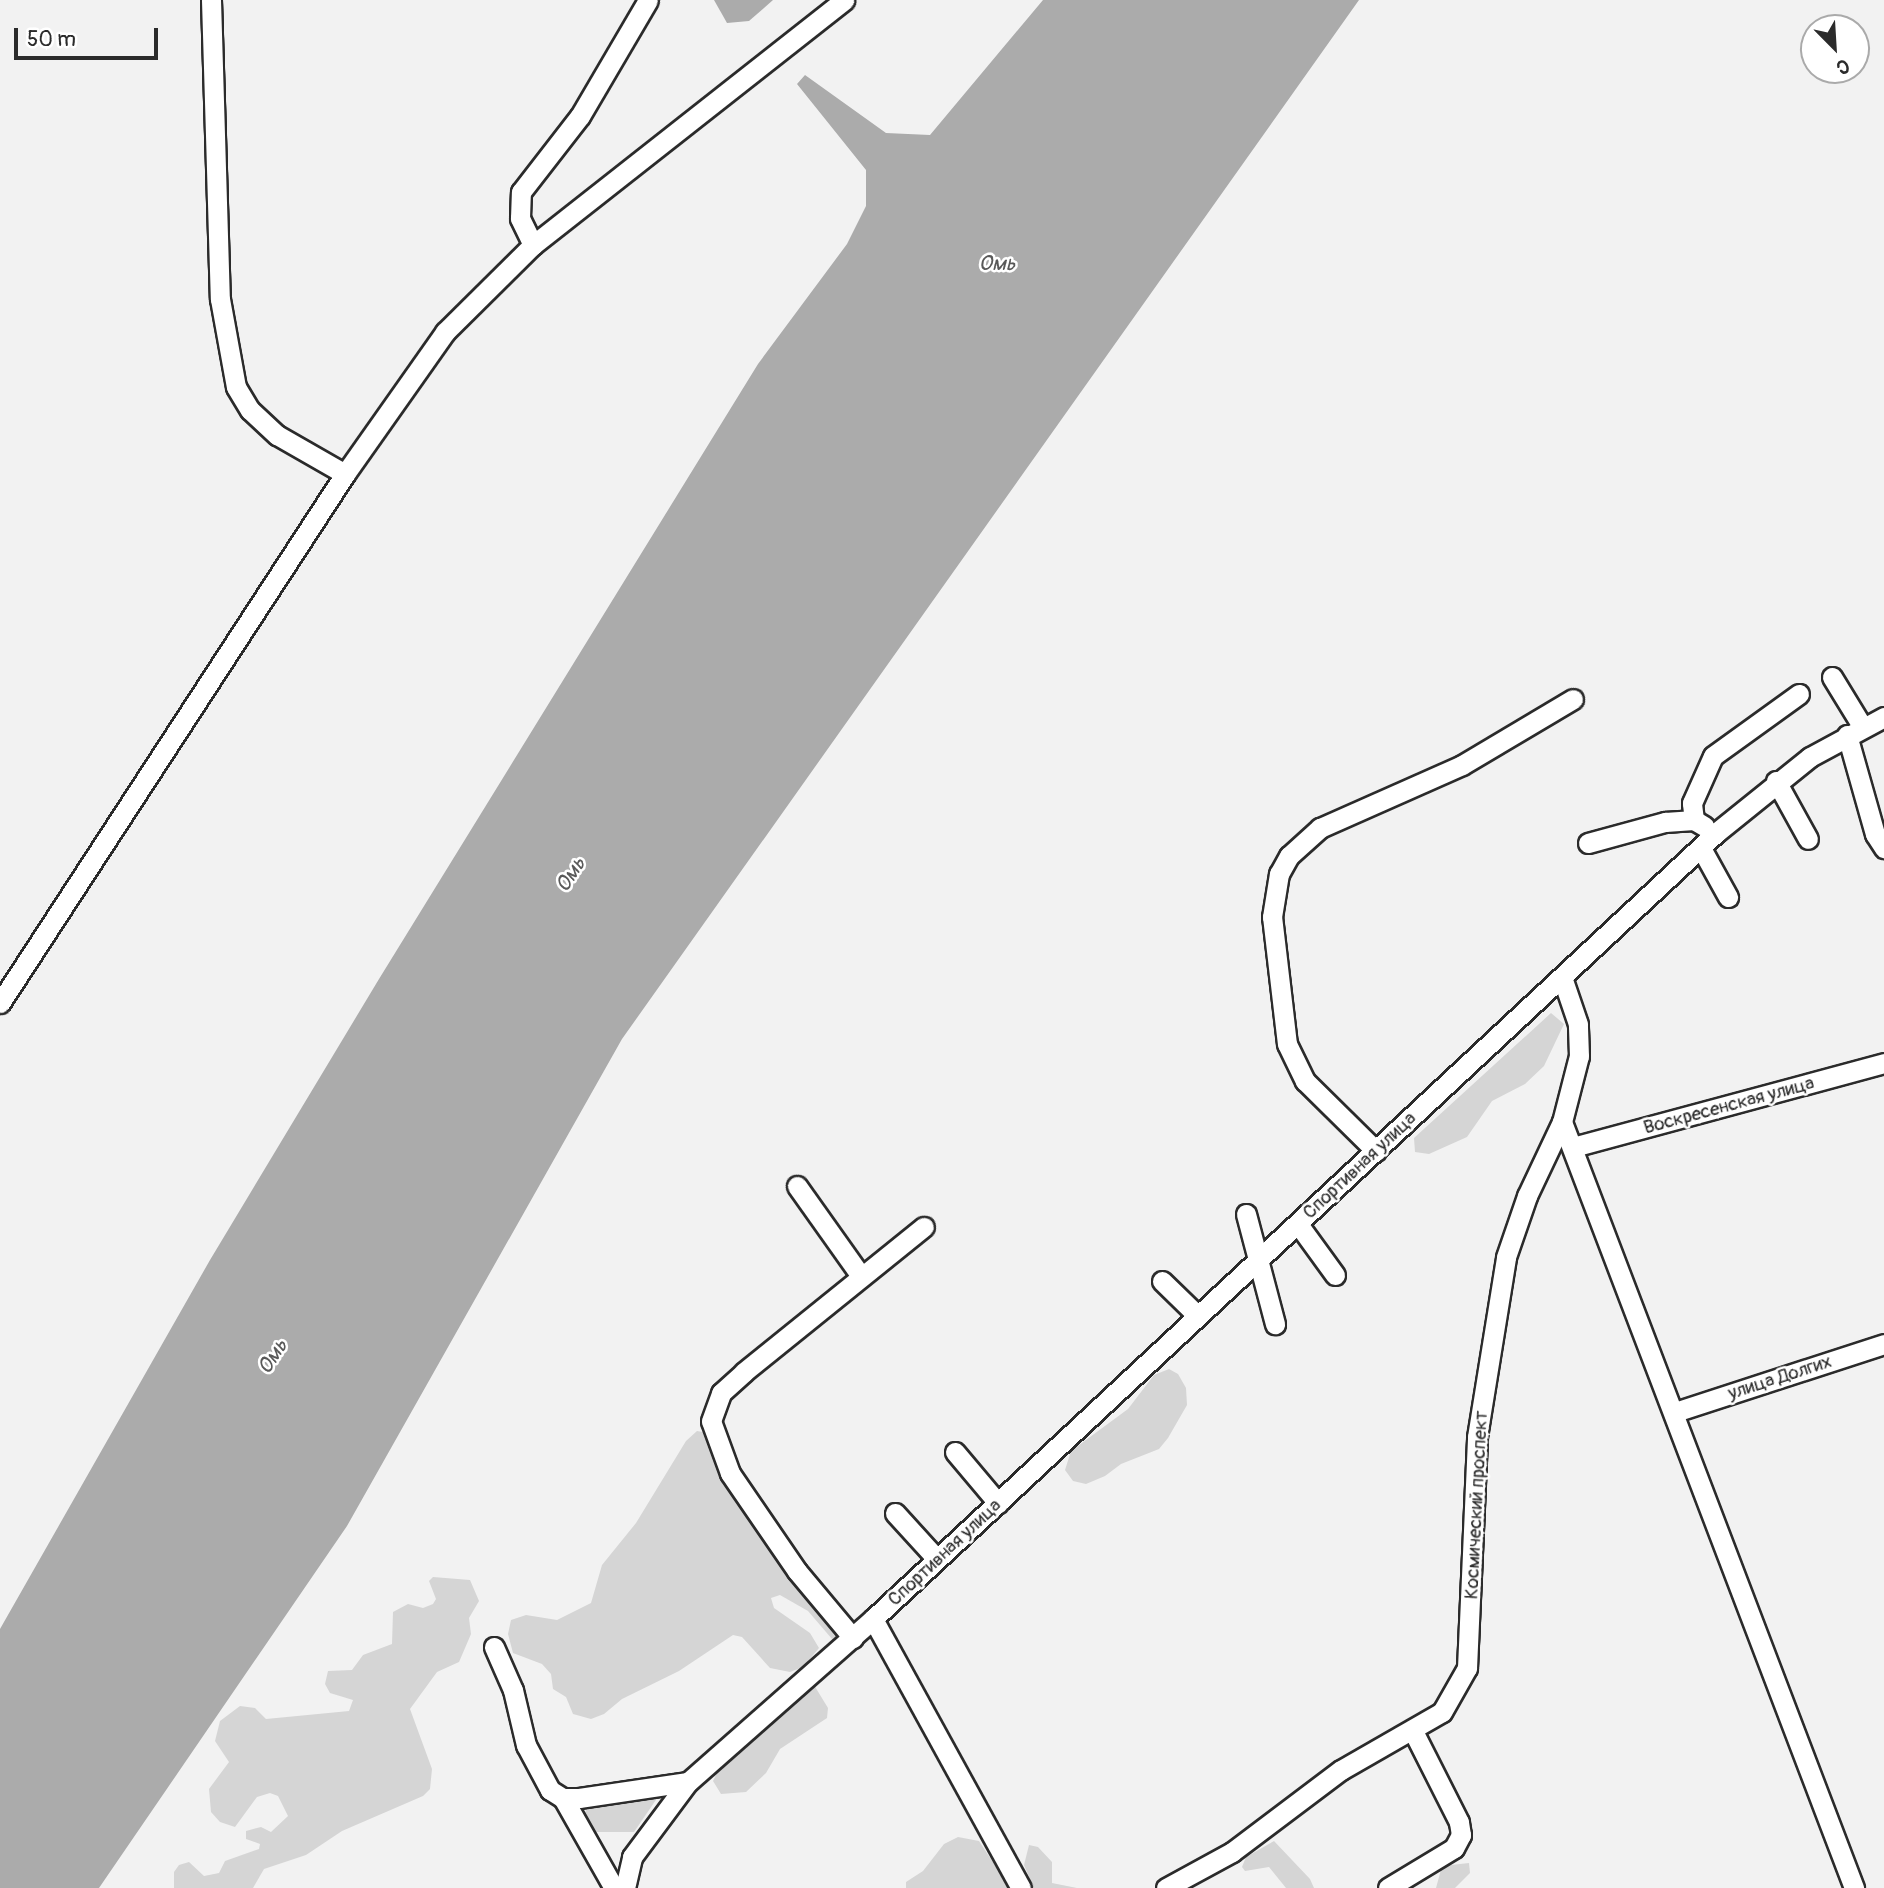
<!DOCTYPE html>
<html>
<head>
<meta charset="utf-8">
<style>
  body { margin:0 }
  #map { position:relative; width:1884px; height:1888px; overflow:hidden; background:#f2f2f2; font-family:Pangolin,sans-serif }
  div>[style] { position:absolute }
  [style*='--x'] { left:calc(var(--x)*1px); top:calc(var(--y)*1px); width:calc(var(--w)*1px); rotate:calc(var(--a)*1deg) }
  .green>* { inset:0; background:#d5d5d5 }
  .water>* { inset:0; background:#ababab }
  .roads { filter:drop-shadow(2px 0 #2b2b2b) drop-shadow(-2px 0 #2b2b2b) drop-shadow(0 2px #2b2b2b) drop-shadow(0 -2px #2b2b2b) }
  .minor>* { height:19px; margin:-9.5px; padding:0 9.5px; transform-origin:9.5px; border-radius:9.5px; background:#fff }
  span { translate:-50% -50%; white-space:nowrap; text-align:center; line-height:1.15; -webkit-text-stroke:5px #fff; paint-order:stroke }
  .street-label { font-size:19px; color:#2b2b2b }
  .water-label { font-size:21px; color:#585858; font-style:italic }
  .north { position:absolute; left:1800px; top:14px; width:70px; height:70px; box-sizing:border-box; background:#fff; border:2px solid #aaa; border-radius:50%; rotate:156deg; font-size:19px; font-weight:700; line-height:28px; text-align:center; color:#2b2b2b }
  .north::after { content:''; display:block; margin:auto; width:24px; height:32px; background:#2b2b2b; clip-path:polygon(50% 0,100% 100%,50% 72%,0 100%) }
  .scale { position:absolute; left:14px; top:28px; width:144px; height:32px; box-sizing:border-box; border:4px solid #2b2b2b; border-top:0; padding-left:9px; font-size:21px; line-height:24px; white-space:nowrap; color:#2b2b2b; -webkit-text-stroke:5px #fff; paint-order:stroke }
</style>
</head>
<body>
<div id="map">
  <div class="green">
    <div style="clip-path:polygon(1551px 1013px,1564px 1024px,1544px 1066px,1525px 1084px,1492px 1101px,1467px 1137px,1429px 1154px,1415px 1152px,1414px 1138px)"></div>
    <div style="clip-path:polygon(1169px 1369px,1178px 1374px,1186px 1388px,1187px 1405px,1168px 1438px,1159px 1449px,1121px 1464px,1105px 1476px,1086px 1484px,1073px 1481px,1065px 1470px,1071px 1451px,1128px 1409px,1154px 1375px)"></div>
    <div style="clip-path:polygon(697px 1431px,708px 1433px,839px 1635px,832px 1639px,808px 1611px,780px 1595px,771px 1598px,774px 1608px,810px 1633px,819px 1648px,803px 1667px,790px 1672px,770px 1668px,742px 1637px,733px 1635px,679px 1671px,622px 1699px,604px 1714px,591px 1719px,573px 1714px,566px 1697px,553px 1689px,551px 1674px,542px 1664px,513px 1653px,508px 1634px,511px 1620px,526px 1615px,557px 1620px,591px 1603px,602px 1565px,636px 1523px,686px 1441px)"></div>
    <div style="clip-path:polygon(433px 1577px,470px 1580px,479px 1601px,469px 1618px,471px 1634px,459px 1662px,437px 1672px,410px 1709px,432px 1769px,430px 1789px,423px 1796px,342px 1831px,306px 1855px,264px 1869px,253px 1888px,174px 1888px,174px 1872px,179px 1865px,189px 1862px,204px 1876px,219px 1873px,225px 1861px,259px 1849px,260px 1844px,246px 1839px,246px 1831px,261px 1827px,271px 1832px,288px 1816px,278px 1796px,270px 1793px,257px 1797px,235px 1827px,220px 1822px,211px 1812px,209px 1789px,229px 1762px,215px 1741px,220px 1721px,240px 1706px,255px 1708px,266px 1719px,349px 1711px,353px 1700px,330px 1693px,325px 1684px,328px 1671px,352px 1670px,363px 1655px,392px 1644px,393px 1612px,408px 1604px,423px 1608px,433px 1604px,436px 1599px,429px 1581px)"></div>
    <div style="clip-path:polygon(814px 1685px,828px 1708px,827px 1718px,780px 1749px,766px 1773px,746px 1792px,721px 1794px,713px 1781px,717px 1773px)"></div>
    <div style="clip-path:polygon(660px 1794px,634px 1832px,590px 1832px,583px 1817px,589px 1804px)"></div>
    <div style="clip-path:polygon(958px 1837px,979px 1841px,1010px 1888px,906px 1888px,906px 1882px,923px 1871px,944px 1844px)"></div>
    <div style="clip-path:polygon(1274px 1841px,1310px 1879px,1314px 1888px,1286px 1888px,1269px 1867px,1245px 1871px,1242px 1867px,1246px 1857px)"></div>
    <div style="clip-path:polygon(1029px 1845px,1038px 1847px,1052px 1862px,1052px 1883px,1077px 1888px,1034px 1888px,1024px 1865px)"></div>
    <div style="clip-path:polygon(1469px 1863px,1470px 1873px,1455px 1888px,1436px 1888px,1442px 1866px)"></div>
  </div>
  <div class="water">
    <div style="clip-path:polygon(714px 0,773px 0,749px 21px,727px 23px)"></div>
    <div style="clip-path:polygon(1043px 0,1359px 0,622px 1039px,347px 1526px,99px 1888px,0 1888px,0 1629px,210px 1260px,379px 979px,758px 364px,847px 244px,866px 206px,866px 170px,797px 84px,805px 75px,886px 133px,930px 135px)"></div>
  </div>
  <div class="roads">
    <div class="minor">
      <div style="--x:211;--y:0;--w:299;--a:88.3"></div>
      <div style="--x:220;--y:299;--w:89;--a:79.7"></div>
      <div style="--x:236;--y:387;--w:27;--a:59"></div>
      <div style="--x:250;--y:410;--w:37;--a:43"></div>
      <div style="--x:277;--y:435;--w:78;--a:29.8"></div>
      <div style="--x:533;--y:245;--w:30;--a:-116"></div>
      <div style="--x:520;--y:218;--w:26;--a:-88"></div>
      <div style="--x:521;--y:192;--w:96;--a:-52.2"></div>
      <div style="--x:580;--y:116;--w:134;--a:-59.6"></div>
      <div style="--x:1832;--y:677;--w:57;--a:58.5"></div>
      <div style="--x:1847;--y:735;--w:103;--a:74.2"></div>
      <div style="--x:1875;--y:834;--w:17;--a:57"></div>
      <div style="--x:1776;--y:781;--w:66;--a:61.1"></div>
      <div style="--x:1694;--y:820;--w:17;--a:-97"></div>
      <div style="--x:1692;--y:803;--w:51;--a:-65.9"></div>
      <div style="--x:1713;--y:756;--w:106;--a:-35.8"></div>
      <div style="--x:1588;--y:843;--w:80;--a:-15.3"></div>
      <div style="--x:1665;--y:822;--w:29;--a:-4"></div>
      <div style="--x:1694;--y:820;--w:12;--a:31"></div>
      <div style="--x:1701;--y:848;--w:56;--a:61.1"></div>
      <div style="--x:0;--y:1003;--w:632;--a:-56.89"></div>
      <div style="--x:345;--y:474;--w:174;--a:-54.8"></div>
      <div style="--x:445;--y:332;--w:124;--a:-44.7"></div>
      <div style="--x:533;--y:245;--w:396;--a:-38.2"></div>
      <div style="--x:1562;--y:1122;--w:820;--a:69.13"></div>
      <div style="--x:1573;--y:1147;--w:322;--a:-15.1"></div>
      <div style="--x:1376;--y:1151;--w:100;--a:-135.4"></div>
      <div style="--x:1305;--y:1081;--w:41;--a:-115.9"></div>
      <div style="--x:1287;--y:1044;--w:128;--a:-96.7"></div>
      <div style="--x:1272;--y:917;--w:44;--a:-80.8"></div>
      <div style="--x:1279;--y:874;--w:21;--a:-61"></div>
      <div style="--x:1289;--y:856;--w:42;--a:-42.1"></div>
      <div style="--x:1320;--y:828;--w:155;--a:-23.9"></div>
      <div style="--x:1462;--y:765;--w:129;--a:-30.7"></div>
      <div style="--x:797;--y:1186;--w:110;--a:54.6"></div>
      <div style="--x:1246;--y:1214;--w:114;--a:75.2"></div>
      <div style="--x:1298;--y:1224;--w:63;--a:54"></div>
      <div style="--x:1162;--y:1281;--w:50;--a:44.2"></div>
      <div style="--x:1675;--y:1412;--w:220;--a:-18"></div>
      <div style="--x:955;--y:1452;--w:67;--a:49.9"></div>
      <div style="--x:895;--y:1513;--w:62;--a:47.6"></div>
      <div style="--x:873;--y:1619;--w:307;--a:61.2"></div>
      <div style="--x:853;--y:1638;--w:87;--a:-129.9"></div>
      <div style="--x:797;--y:1571;--w:119;--a:-124.4"></div>
      <div style="--x:730;--y:1473;--w:55;--a:-110.1"></div>
      <div style="--x:711;--y:1421;--w:30;--a:-70"></div>
      <div style="--x:721;--y:1393;--w:31;--a:-42"></div>
      <div style="--x:744;--y:1372;--w:231;--a:-38.9"></div>
      <div style="--x:494;--y:1647;--w:47;--a:66.2"></div>
      <div style="--x:513;--y:1690;--w:57;--a:76.7"></div>
      <div style="--x:526;--y:1745;--w:51;--a:61.9"></div>
      <div style="--x:550;--y:1790;--w:15;--a:32"></div>
      <div style="--x:563;--y:1798;--w:16;--a:0"></div>
      <div style="--x:579;--y:1798;--w:110;--a:-8.4"></div>
      <div style="--x:563;--y:1798;--w:103;--a:60.5"></div>
      <div style="--x:625;--y:1888;--w:32;--a:-77"></div>
      <div style="--x:632;--y:1857;--w:94;--a:-53.3"></div>
      <div style="--x:688;--y:1782;--w:247;--a:-41.4"></div>
      <div style="--x:873;--y:1619;--w:1154;--a:-43"></div>
      <div style="--x:1717;--y:832;--w:119;--a:-38.9"></div>
      <div style="--x:1810;--y:757;--w:84;--a:-28.4"></div>
      <div style="--x:1166;--y:1888;--w:75;--a:-28.6"></div>
      <div style="--x:1232;--y:1852;--w:136;--a:-37"></div>
      <div style="--x:1341;--y:1770;--w:116;--a:-29.9"></div>
      <div style="--x:1442;--y:1712;--w:51;--a:-60.4"></div>
      <div style="--x:1467;--y:1668;--w:231;--a:-87.5"></div>
      <div style="--x:1477;--y:1437;--w:182;--a:-80.8"></div>
      <div style="--x:1506;--y:1257;--w:65;--a:-71"></div>
      <div style="--x:1527;--y:1196;--w:82;--a:-64.7"></div>
      <div style="--x:1562;--y:1122;--w:68;--a:-75.6"></div>
      <div style="--x:1579;--y:1056;--w:32;--a:-92"></div>
      <div style="--x:1578;--y:1024;--w:46;--a:-108.8"></div>
      <div style="--x:1388;--y:1888;--w:77;--a:-31.2"></div>
      <div style="--x:1454;--y:1848;--w:15;--a:-62"></div>
      <div style="--x:1461;--y:1835;--w:13;--a:-99"></div>
      <div style="--x:1459;--y:1822;--w:102;--a:-116.8"></div>
    </div>
  </div>
  <div class="street-label">
    <span style="left:1729px;top:1106px;rotate:-15deg">Воскресенская улица</span>
    <span style="left:1360px;top:1166px;rotate:-43deg">Спортивная улица</span>
    <span style="left:1780px;top:1378px;rotate:-18deg">улица Долгих</span>
    <span style="left:1477px;top:1505px;rotate:-87deg">Космический проспект</span>
    <span style="left:945px;top:1553px;rotate:-43deg">Спортивная улица</span>
  </div>
  <div class="water-label">
    <span style="left:997px;top:264px">Омь</span>
    <span style="left:571px;top:875px;rotate:-58deg">Омь</span>
    <span style="left:273px;top:1357px;rotate:-58deg">Омь</span>
  </div>
  <div class="north">С</div>
  <div class="scale">50 m</div>
</div>
</body>
</html>
